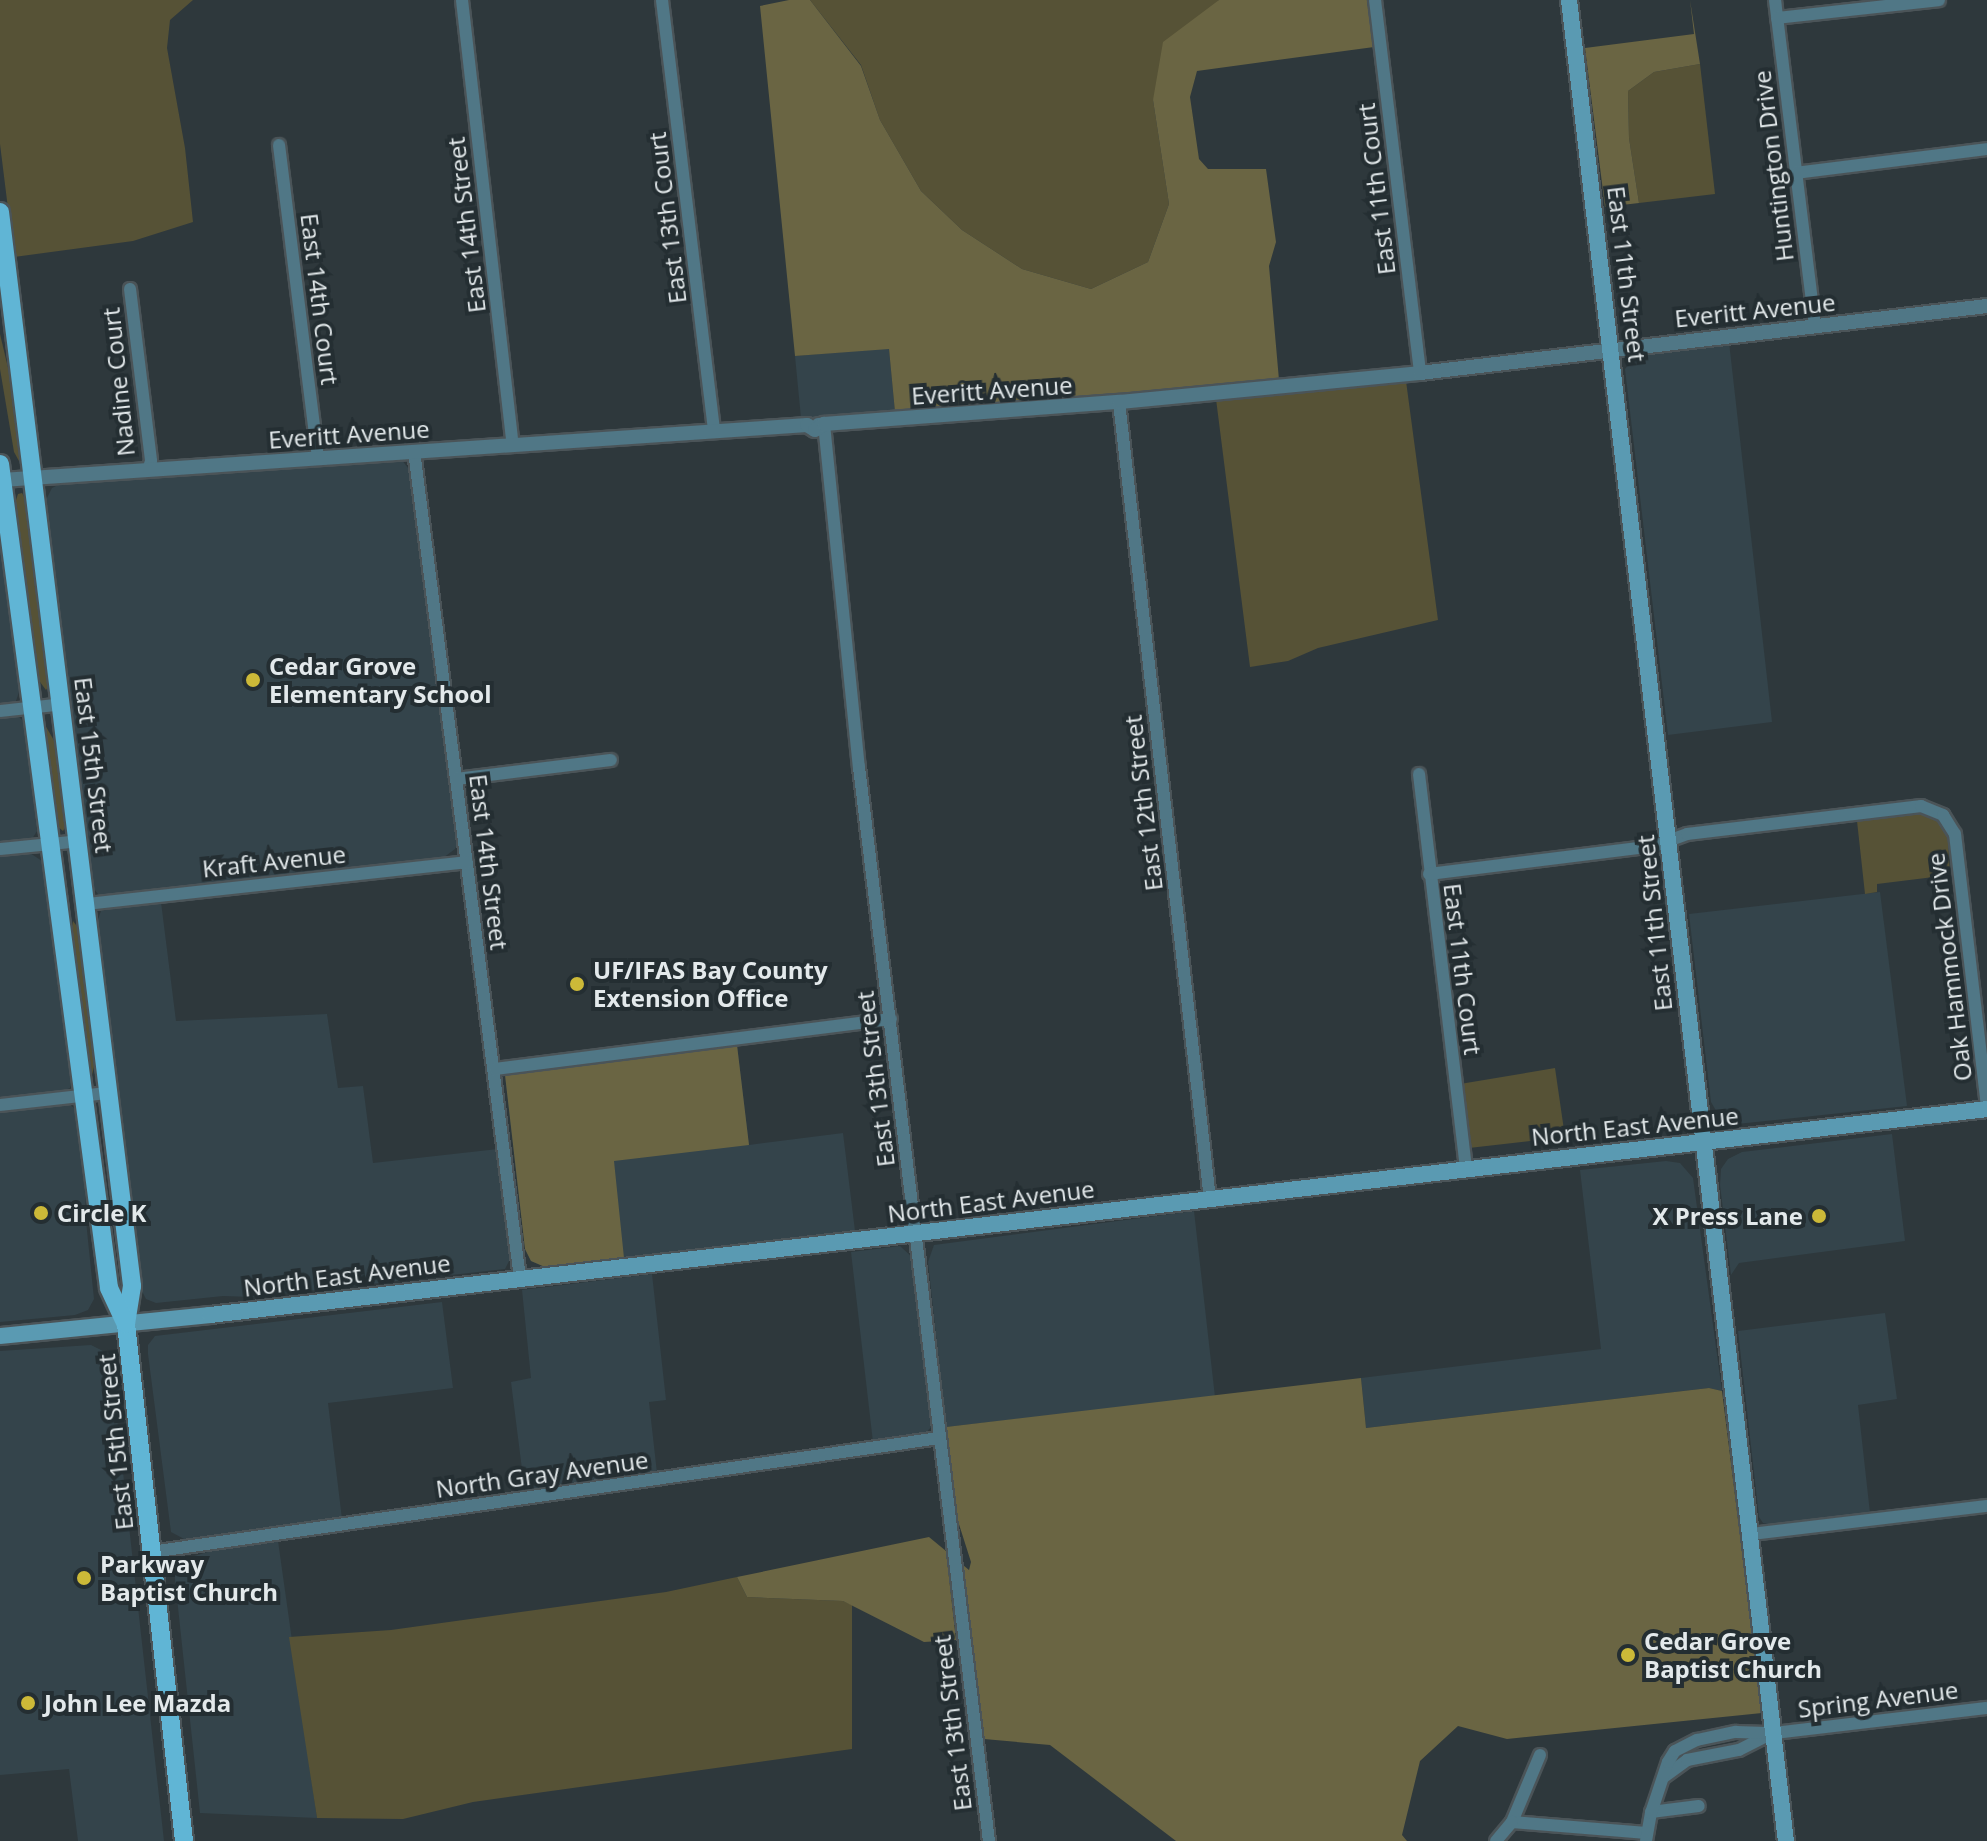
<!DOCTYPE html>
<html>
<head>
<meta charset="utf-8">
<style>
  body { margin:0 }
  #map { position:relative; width:1987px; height:1841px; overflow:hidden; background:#2e383c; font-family:"Open Sans",sans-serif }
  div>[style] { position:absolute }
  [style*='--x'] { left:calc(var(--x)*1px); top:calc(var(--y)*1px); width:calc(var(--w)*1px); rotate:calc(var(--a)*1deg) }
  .built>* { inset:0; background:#34444b }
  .green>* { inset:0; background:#565236 }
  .forest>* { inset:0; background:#6a6543 }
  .roads { filter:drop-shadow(2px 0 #4b5458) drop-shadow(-2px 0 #4b5458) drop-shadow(0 2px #4b5458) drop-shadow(0 -2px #4b5458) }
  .minor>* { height:12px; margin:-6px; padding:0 6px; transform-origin:6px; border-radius:6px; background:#507786 }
  .tertiary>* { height:14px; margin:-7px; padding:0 7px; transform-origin:7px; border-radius:7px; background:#507786 }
  .secondary>* { height:16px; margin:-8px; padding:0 8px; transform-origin:8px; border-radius:8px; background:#5a9ab2 }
  .primary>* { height:18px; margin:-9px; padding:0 9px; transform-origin:9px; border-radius:9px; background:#60b5d5 }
  .dots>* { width:22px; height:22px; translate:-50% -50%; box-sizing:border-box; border:4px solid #242e32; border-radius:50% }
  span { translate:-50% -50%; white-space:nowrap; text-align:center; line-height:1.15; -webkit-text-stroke:8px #242e32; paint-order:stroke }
  .street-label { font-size:24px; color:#e3e9eb }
  .poi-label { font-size:24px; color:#e3e9eb; font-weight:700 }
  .left { translate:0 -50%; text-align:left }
  .right { translate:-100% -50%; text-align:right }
</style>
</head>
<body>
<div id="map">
  <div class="built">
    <div style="clip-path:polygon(1729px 342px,1772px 722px,1668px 735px,1625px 369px,1633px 359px,1649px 352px)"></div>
    <div style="clip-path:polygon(889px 348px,895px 412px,801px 418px,795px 356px)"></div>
    <div style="clip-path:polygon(401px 459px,412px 473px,459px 838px,455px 849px,443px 858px,106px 896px,98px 894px,94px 889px,45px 502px,52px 488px,66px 481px)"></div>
    <div style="clip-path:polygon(0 529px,20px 689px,16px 701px,0 706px)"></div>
    <div style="clip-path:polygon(18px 716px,25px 723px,37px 831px,32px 839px,0 843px,0 717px)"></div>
    <div style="clip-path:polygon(30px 853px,42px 861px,74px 1078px,70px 1088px,61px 1092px,0 1099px,0 856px)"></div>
    <div style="clip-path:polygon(1880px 892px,1907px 1106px,1737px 1124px,1722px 1121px,1711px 1102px,1689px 914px)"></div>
    <div style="clip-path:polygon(161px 902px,176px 1021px,327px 1014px,338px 1088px,363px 1086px,373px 1163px,498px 1149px,511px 1257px,505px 1269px,254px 1297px,223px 1296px,156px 1303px,146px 1299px,140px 1287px,97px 922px,101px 911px,106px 910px)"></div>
    <div style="clip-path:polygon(737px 1045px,749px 1145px,843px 1133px,855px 1231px,545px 1267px,531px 1261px,525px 1249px,505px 1075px)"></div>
    <div style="clip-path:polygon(69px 1104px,79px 1112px,87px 1178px,85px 1211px,94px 1299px,88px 1310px,75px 1315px,0 1322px,0 1112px)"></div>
    <div style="clip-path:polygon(1892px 1134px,1905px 1241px,1739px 1263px,1731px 1275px,1720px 1185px,1721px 1169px,1728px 1159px,1742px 1152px)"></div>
    <div style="clip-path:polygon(1666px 1161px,1680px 1163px,1693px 1178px,1722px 1391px,1709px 1388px,1366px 1428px,1361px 1378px,1601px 1349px,1580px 1170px)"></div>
    <div style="clip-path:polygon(1194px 1211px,1215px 1397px,946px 1427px,928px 1262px,934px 1245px)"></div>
    <div style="clip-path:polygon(900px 1246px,913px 1258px,933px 1425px,924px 1435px,873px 1442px,851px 1252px)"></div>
    <div style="clip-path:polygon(652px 1274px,666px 1400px,649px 1402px,657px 1473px,525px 1493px,511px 1382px,531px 1378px,522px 1290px)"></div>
    <div style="clip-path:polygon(442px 1302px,453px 1388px,328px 1403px,342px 1519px,186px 1540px,171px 1532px,148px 1354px,148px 1345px,155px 1336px)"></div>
    <div style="clip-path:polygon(1885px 1313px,1897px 1399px,1858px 1405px,1870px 1513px,1772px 1525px,1763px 1523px,1759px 1517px,1738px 1331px)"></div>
    <div style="clip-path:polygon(91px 1345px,103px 1351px,111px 1364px,164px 1841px,78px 1841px,69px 1769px,0 1775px,0 1351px)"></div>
    <div style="clip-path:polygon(278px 1541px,317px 1818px,200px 1813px,174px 1570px,184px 1559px,211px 1551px)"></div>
  </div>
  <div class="green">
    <div style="clip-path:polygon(0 0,193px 0,170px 20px,167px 48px,185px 148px,193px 222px,133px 241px,14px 257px,0 144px)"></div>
    <div style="clip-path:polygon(810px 0,1219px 0,1153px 100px,1169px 204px,1148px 262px,1091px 289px,1022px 269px,962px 230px,921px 191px,880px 120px,861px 65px)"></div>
    <div style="clip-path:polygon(1700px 64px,1715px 194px,1639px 203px,1629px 138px,1628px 91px,1654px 72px)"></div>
    <div style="clip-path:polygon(0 334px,13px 389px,22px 453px,19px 461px,14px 452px,0 369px)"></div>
    <div style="clip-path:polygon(1406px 381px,1438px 620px,1318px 648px,1288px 661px,1250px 667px,1216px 399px)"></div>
    <div style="clip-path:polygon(22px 493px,29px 506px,50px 684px,46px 690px,37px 678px,14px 506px,18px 494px)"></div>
    <div style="clip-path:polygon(45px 725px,59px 749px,67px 824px,63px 831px,57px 826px,43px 733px)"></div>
    <div style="clip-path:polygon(1920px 813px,1938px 821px,1948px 837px,1950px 875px,1877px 884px,1877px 892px,1865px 894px,1857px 821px)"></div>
    <div style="clip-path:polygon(73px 921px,82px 933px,95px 1063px,92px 1075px,70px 937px)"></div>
    <div style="clip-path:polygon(1555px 1068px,1565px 1137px,1469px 1148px,1460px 1084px)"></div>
    <div style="clip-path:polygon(737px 1577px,747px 1597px,843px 1601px,852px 1605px,852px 1749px,473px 1802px,403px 1819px,317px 1818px,289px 1637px,391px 1630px,666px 1592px)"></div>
  </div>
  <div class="forest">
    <div style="clip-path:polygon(789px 0,810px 0,861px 66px,880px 120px,921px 191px,962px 230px,1022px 269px,1091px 289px,1148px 262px,1169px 204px,1153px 100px,1163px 42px,1219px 0,1367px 0,1374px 47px,1197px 71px,1190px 97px,1199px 159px,1208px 169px,1266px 169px,1276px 242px,1269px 266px,1279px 380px,895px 412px,889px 349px,795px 356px,760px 6px)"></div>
    <div style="clip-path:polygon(1690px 0,1700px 64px,1654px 72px,1628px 91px,1629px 138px,1639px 203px,1605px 207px,1585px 48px,1694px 34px)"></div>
    <div style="clip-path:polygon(737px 1045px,749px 1145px,614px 1161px,624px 1258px,545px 1267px,531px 1261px,525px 1249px,505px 1075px,517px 1070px)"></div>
    <div style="clip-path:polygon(1361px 1378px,1366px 1428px,1709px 1388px,1722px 1391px,1762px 1713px,1507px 1739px,1458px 1726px,1420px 1761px,1402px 1835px,1407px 1841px,1176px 1841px,1050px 1745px,984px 1739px,963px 1565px,969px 1570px,971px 1562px,957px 1518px,946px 1427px)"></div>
    <div style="clip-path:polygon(929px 1537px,946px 1551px,956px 1640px,924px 1642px,843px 1601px,747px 1597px,737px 1577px)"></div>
  </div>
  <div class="roads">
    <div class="minor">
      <div style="--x:462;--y:0;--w:448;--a:83.5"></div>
      <div style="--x:662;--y:0;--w:435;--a:83.1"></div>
      <div style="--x:1375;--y:0;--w:376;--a:83.1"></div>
      <div style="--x:1775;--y:0;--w:328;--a:83"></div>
      <div style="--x:1777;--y:18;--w:163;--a:-6.3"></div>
      <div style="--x:279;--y:145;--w:315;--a:82.9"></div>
      <div style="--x:1795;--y:173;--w:193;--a:-7.1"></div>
      <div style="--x:130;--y:289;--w:173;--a:83"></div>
      <div style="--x:151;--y:461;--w:9;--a:108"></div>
      <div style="--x:1119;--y:402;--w:802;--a:83.49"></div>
      <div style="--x:818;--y:424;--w:6;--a:0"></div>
      <div style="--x:824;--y:424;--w:345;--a:84.2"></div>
      <div style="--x:859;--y:767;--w:1082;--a:83.1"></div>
      <div style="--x:414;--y:451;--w:835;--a:82.7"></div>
      <div style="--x:0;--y:711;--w:63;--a:-6.3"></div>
      <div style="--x:1419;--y:774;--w:398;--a:83.2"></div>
      <div style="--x:456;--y:779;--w:156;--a:-7"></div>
      <div style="--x:0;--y:849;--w:80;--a:-5.7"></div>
      <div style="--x:1429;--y:874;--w:227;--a:-7.1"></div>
      <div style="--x:1654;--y:846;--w:35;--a:-20"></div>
      <div style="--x:1687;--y:834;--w:236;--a:-6.8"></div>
      <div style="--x:1921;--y:806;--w:24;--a:22"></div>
      <div style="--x:1943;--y:815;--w:22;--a:58"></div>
      <div style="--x:1955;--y:834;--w:274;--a:83.3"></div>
      <div style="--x:87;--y:904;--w:382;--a:-6.3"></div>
      <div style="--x:495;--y:1069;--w:399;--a:-7.2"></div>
      <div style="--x:0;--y:1105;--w:108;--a:-6.4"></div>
      <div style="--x:1751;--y:1534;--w:238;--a:-6.8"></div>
      <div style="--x:151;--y:1552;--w:796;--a:-8.23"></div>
      <div style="--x:1540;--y:1755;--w:73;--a:112.7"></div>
      <div style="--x:1512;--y:1822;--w:135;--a:4.7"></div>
      <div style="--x:1664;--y:1777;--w:29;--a:-36"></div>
      <div style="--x:1687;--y:1760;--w:53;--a:-10.9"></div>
      <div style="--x:1739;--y:1750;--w:36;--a:-27"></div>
      <div style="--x:1651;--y:1812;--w:48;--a:-7.1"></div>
      <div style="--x:1496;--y:1841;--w:25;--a:-50"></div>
      <div style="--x:1646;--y:1841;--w:28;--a:-80"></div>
      <div style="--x:1651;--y:1813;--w:54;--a:-71.6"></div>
      <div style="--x:1668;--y:1762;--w:13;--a:-58"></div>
      <div style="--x:1675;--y:1751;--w:25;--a:-27"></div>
      <div style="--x:1697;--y:1740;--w:40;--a:-12"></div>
      <div style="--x:1736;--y:1732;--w:38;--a:2"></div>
      <div style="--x:1774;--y:1733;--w:214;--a:-6.7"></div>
    </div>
    <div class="tertiary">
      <div style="--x:2;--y:480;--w:807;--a:-3.91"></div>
      <div style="--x:807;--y:425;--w:9;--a:32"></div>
      <div style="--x:815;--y:430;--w:11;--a:-34"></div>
      <div style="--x:824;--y:424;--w:296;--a:-4.3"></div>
      <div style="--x:1119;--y:402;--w:302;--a:-5.5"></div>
      <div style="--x:1420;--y:373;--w:571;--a:-6.74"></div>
    </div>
    <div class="secondary">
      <div style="--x:1569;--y:0;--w:1854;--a:83.28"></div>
      <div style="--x:0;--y:1336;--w:211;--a:-5.7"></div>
      <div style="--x:210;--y:1315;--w:1789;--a:-6.61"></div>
    </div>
    <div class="primary">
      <div style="--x:0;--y:212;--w:1082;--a:82.99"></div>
      <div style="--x:132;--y:1286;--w:38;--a:99"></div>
      <div style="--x:126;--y:1324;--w:520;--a:83.6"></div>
      <div style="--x:0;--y:464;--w:831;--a:82.46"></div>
      <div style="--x:109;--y:1288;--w:40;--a:65"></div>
    </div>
  </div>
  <div class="dots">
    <div style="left:253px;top:680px;background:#ccb938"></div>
    <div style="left:577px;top:984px;background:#ccb938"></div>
    <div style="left:41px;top:1213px;background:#ccb938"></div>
    <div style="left:1819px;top:1216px;background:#ccb938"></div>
    <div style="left:84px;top:1578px;background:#ccb938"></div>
    <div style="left:1628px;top:1655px;background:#ccb938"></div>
    <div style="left:28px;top:1703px;background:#ccb938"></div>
  </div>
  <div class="street-label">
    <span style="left:1773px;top:166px;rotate:-97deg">Huntington Drive</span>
    <span style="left:1376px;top:189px;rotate:-97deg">East 11th Court</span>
    <span style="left:667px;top:218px;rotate:-97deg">East 13th Court</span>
    <span style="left:466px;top:225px;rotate:-97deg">East 14th Street</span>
    <span style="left:1627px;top:274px;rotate:83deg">East 11th Street</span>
    <span style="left:320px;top:299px;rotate:83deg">East 14th Court</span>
    <span style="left:1755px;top:310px;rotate:-6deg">Everitt Avenue</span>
    <span style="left:118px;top:382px;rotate:-96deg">Nadine Court</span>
    <span style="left:992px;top:390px;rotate:-4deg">Everitt Avenue</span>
    <span style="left:349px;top:434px;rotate:-4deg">Everitt Avenue</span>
    <span style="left:94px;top:765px;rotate:83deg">East 15th Street</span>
    <span style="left:1143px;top:803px;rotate:-97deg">East 12th Street</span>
    <span style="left:274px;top:861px;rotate:-6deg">Kraft Avenue</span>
    <span style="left:489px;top:862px;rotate:83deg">East 14th Street</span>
    <span style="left:1654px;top:923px;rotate:-96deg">East 11th Street</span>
    <span style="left:1949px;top:967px;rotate:-97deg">Oak Hammock Drive</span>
    <span style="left:1463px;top:969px;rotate:83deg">East 11th Court</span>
    <span style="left:875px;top:1079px;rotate:-97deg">East 13th Street</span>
    <span style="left:1635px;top:1126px;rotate:-6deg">North East Avenue</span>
    <span style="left:991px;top:1201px;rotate:-7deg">North East Avenue</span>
    <span style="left:347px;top:1275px;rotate:-7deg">North East Avenue</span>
    <span style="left:115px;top:1442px;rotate:-96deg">East 15th Street</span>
    <span style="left:542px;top:1474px;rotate:-8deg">North Gray Avenue</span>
    <span style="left:1878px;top:1699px;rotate:-7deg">Spring Avenue</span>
    <span style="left:952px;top:1723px;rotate:-97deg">East 13th Street</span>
  </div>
  <div class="poi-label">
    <span class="left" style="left:269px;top:680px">Cedar Grove<br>Elementary School</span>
    <span class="left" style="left:593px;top:984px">UF/IFAS Bay County<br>Extension Office</span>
    <span class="left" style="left:57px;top:1213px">Circle K</span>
    <span class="right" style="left:1803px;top:1216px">X Press Lane</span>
    <span class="left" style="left:100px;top:1578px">Parkway<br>Baptist Church</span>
    <span class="left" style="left:1644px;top:1655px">Cedar Grove<br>Baptist Church</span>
    <span class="left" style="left:44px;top:1703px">John Lee Mazda</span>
  </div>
</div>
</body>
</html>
